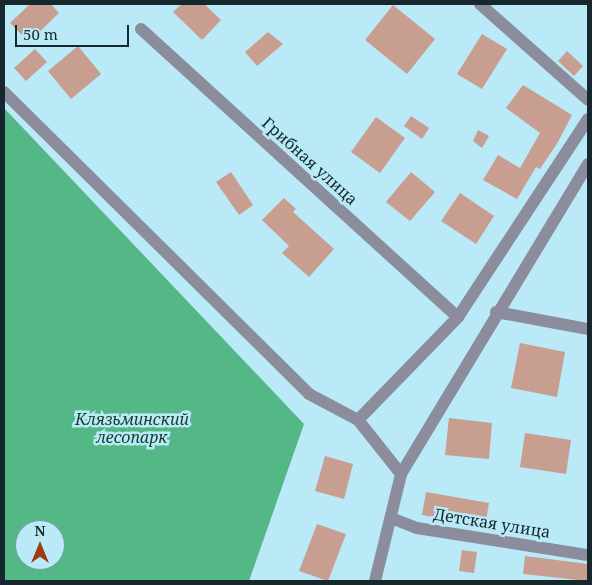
<!DOCTYPE html>
<html>
<head>
<meta charset="utf-8">
<style>
  body { margin:0 }
  #map { position:relative; width:592px; height:585px; overflow:hidden; background:#bae9f8; font-family:"Noto Serif",serif }
  div>[style] { position:absolute }
  [style*='--x'] { left:calc(var(--x)*1px); top:calc(var(--y)*1px); width:calc(var(--w)*1px); rotate:calc(var(--a)*1deg) }
  .forest>* { inset:0; background:#54b786 }
  .building>* { inset:0; background:#c79e90 }
  .street>* { height:12px; margin:-6px; padding:0 6px; transform-origin:6px; border-radius:6px; background:#8b8d9c }
  span { translate:-50% -50%; white-space:nowrap; text-align:center; line-height:1.15; -webkit-text-stroke:5px #bae9f8; paint-order:stroke }
  .street-label { font-size:16px; color:#16282e }
  .park-label { font-size:16px; color:#153f2b; font-style:italic }
  .frame { position:absolute; inset:0; border:5px solid #16282e; pointer-events:none }
  .north { position:absolute; left:15px; top:520px; width:50px; height:50px; box-sizing:border-box; background:#bae9f8; border:1px solid #789ca7; border-radius:50%; rotate:0deg; font-size:14px; font-weight:700; line-height:20px; text-align:center; color:#16282e }
  .north::after { content:''; display:block; margin:auto; width:18px; height:22px; background:#a03a0f; clip-path:polygon(50% 0,100% 100%,50% 72%,0 100%) }
  .scale { position:absolute; left:15px; top:25px; width:114px; height:22px; box-sizing:border-box; border:2px solid #16282e; border-top:0; padding-left:6px; font-size:15px; line-height:18px; white-space:nowrap; color:#16282e; -webkit-text-stroke:4px #bae9f8; paint-order:stroke }
</style>
</head>
<body>
<div id="map">
  <div class="forest">
    <div style="clip-path:polygon(evenodd,4px 108px,304px 424px,249px 581px,4px 581px,4px 108px,25px 530px,55px 530px,55px 560px,25px 560px,25px 530px)"></div>
  </div>
  <div class="building">
    <div style="clip-path:polygon(30px 4px,51px 4px,59px 13px,29px 42px,10px 23px)"></div>
    <div style="clip-path:polygon(182px 4px,204px 4px,221px 20px,202px 40px,173px 12px)"></div>
    <div style="clip-path:polygon(393px 5px,435px 39px,407px 74px,365px 40px)"></div>
    <div style="clip-path:polygon(268px 32px,283px 44px,257px 66px,245px 52px)"></div>
    <div style="clip-path:polygon(482px 34px,507px 49px,482px 89px,457px 74px)"></div>
    <div style="clip-path:polygon(78px 46px,101px 74px,71px 99px,48px 71px)"></div>
    <div style="clip-path:polygon(35px 49px,47px 62px,26px 81px,14px 68px)"></div>
    <div style="clip-path:polygon(567px 51px,583px 66px,574px 76px,558px 61px)"></div>
    <div style="clip-path:polygon(523px 85px,572px 115px,558px 142px,540px 169px,536px 167px,517px 199px,483px 180px,498px 155px,520px 168px,540px 133px,506px 108px)"></div>
    <div style="clip-path:polygon(411px 116px,429px 128px,422px 139px,404px 126px)"></div>
    <div style="clip-path:polygon(376px 117px,405px 138px,380px 173px,351px 152px)"></div>
    <div style="clip-path:polygon(478px 130px,489px 136px,482px 148px,473px 141px)"></div>
    <div style="clip-path:polygon(231px 172px,253px 205px,239px 215px,216px 182px)"></div>
    <div style="clip-path:polygon(411px 172px,435px 192px,410px 221px,386px 202px)"></div>
    <div style="clip-path:polygon(460px 193px,494px 216px,476px 244px,441px 221px)"></div>
    <div style="clip-path:polygon(284px 198px,296px 209px,293px 212px,334px 249px,309px 277px,282px 253px,289px 246px,262px 220px)"></div>
    <div style="clip-path:polygon(520px 343px,565px 352px,557px 397px,511px 388px)"></div>
    <div style="clip-path:polygon(449px 418px,492px 423px,489px 459px,445px 455px)"></div>
    <div style="clip-path:polygon(525px 433px,571px 440px,566px 474px,520px 467px)"></div>
    <div style="clip-path:polygon(325px 456px,353px 464px,344px 499px,315px 491px)"></div>
    <div style="clip-path:polygon(426px 492px,489px 503px,485px 526px,422px 515px)"></div>
    <div style="clip-path:polygon(317px 524px,346px 534px,328px 581px,299px 571px)"></div>
    <div style="clip-path:polygon(462px 550px,477px 552px,474px 573px,459px 571px)"></div>
    <div style="clip-path:polygon(525px 556px,588px 564px,588px 581px,523px 574px)"></div>
  </div>
  <div class="street">
    <div style="--x:480;--y:4;--w:144;--a:41.6"></div>
    <div style="--x:141;--y:29;--w:428;--a:42.3"></div>
    <div style="--x:4;--y:92;--w:429;--a:44.7"></div>
    <div style="--x:309;--y:394;--w:55;--a:28"></div>
    <div style="--x:496;--y:312;--w:94;--a:10.5"></div>
    <div style="--x:401;--y:474;--w:69;--a:-128.5"></div>
    <div style="--x:358;--y:420;--w:144;--a:-45.8"></div>
    <div style="--x:458;--y:317;--w:237;--a:-56.7"></div>
    <div style="--x:391;--y:518;--w:28;--a:21"></div>
    <div style="--x:417;--y:528;--w:173;--a:9"></div>
    <div style="--x:375;--y:581;--w:110;--a:-76.3"></div>
    <div style="--x:401;--y:474;--w:362;--a:-58.9"></div>
  </div>
  <div class="street-label">
    <span style="left:310px;top:161px;rotate:42deg">Грибная улица</span>
    <span style="left:492px;top:523px;rotate:9deg">Детская улица</span>
  </div>
  <div class="park-label">
    <span style="left:132px;top:428px">Клязьминский<br>лесопарк</span>
  </div>
  <div class="frame"></div>
  <div class="north">N</div>
  <div class="scale">50 m</div>
</div>
</body>
</html>
